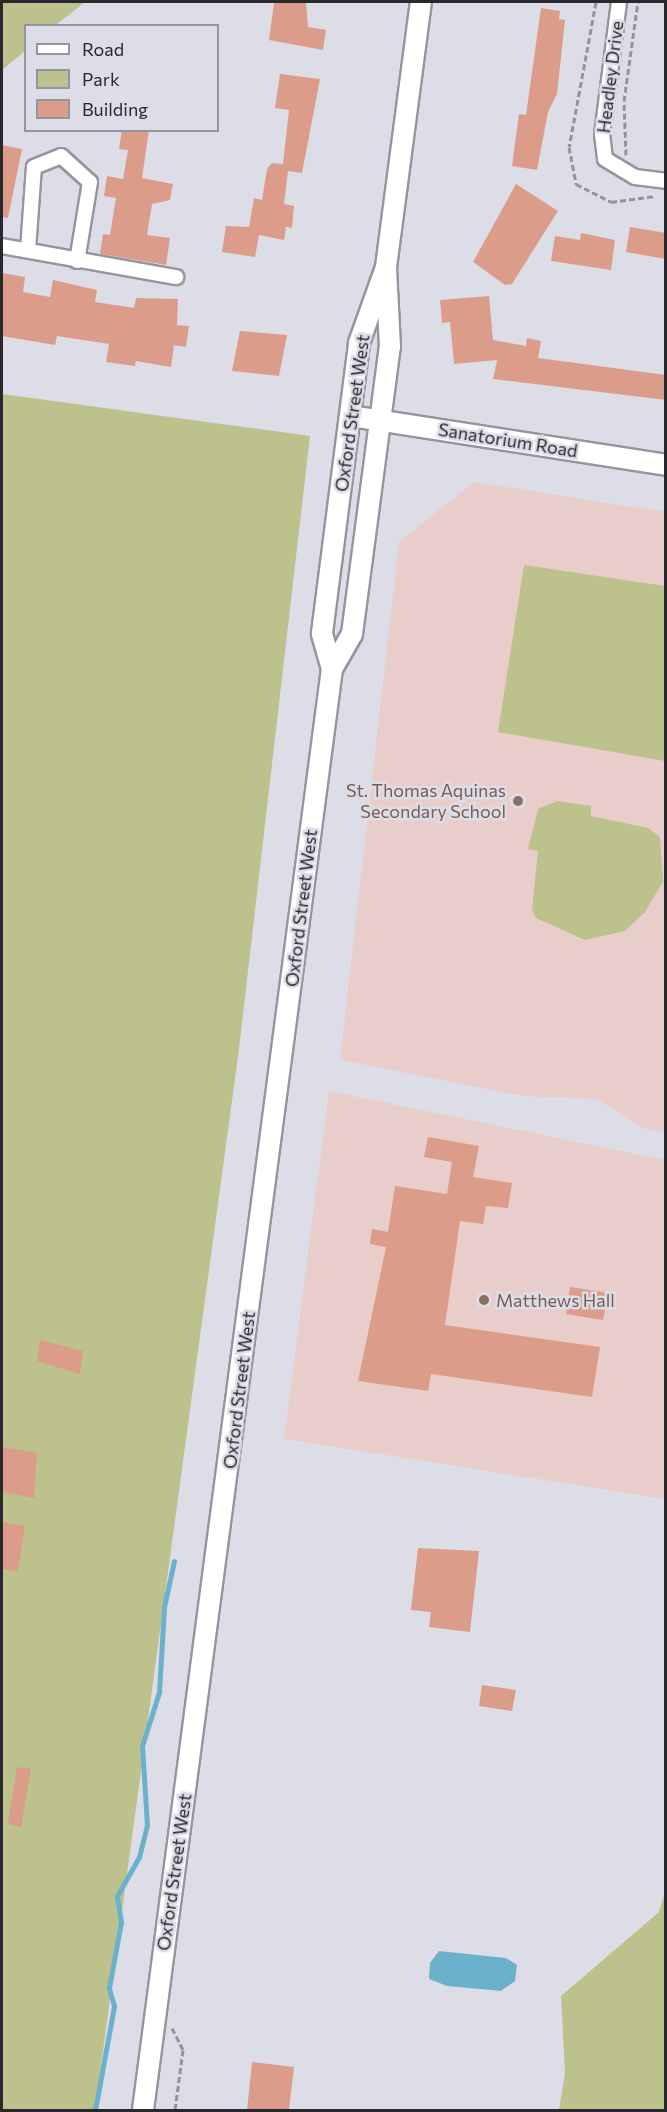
<!DOCTYPE html>
<html>
<head>
<meta charset="utf-8">
<style>
  body { margin:0 }
  #map { position:relative; width:667px; height:2112px; overflow:hidden; background:#dddde8; font-family:Commissioner,sans-serif }
  div>[style] { position:absolute }
  [style*='--x'] { left:calc(var(--x)*1px); top:calc(var(--y)*1px); width:calc(var(--w)*1px); rotate:calc(var(--a)*1deg) }
  .education>* { inset:0; background:#e8cdcb }
  .green>* { inset:0; background:#bdc18c }
  .water>* { inset:0; background:#6bb1cb }
  .stream>* { height:5px; margin:-2.5px; padding:0 2.5px; transform-origin:2.5px; border-radius:2.5px; background:#6bb1cb }
  .building>* { inset:0; background:#db9d89 }
  .path>* { height:3px; margin-top:-1.5px; transform-origin:0; background:repeating-linear-gradient(90deg,#94939c 0 6px,transparent 0 9px) }
  .roads { filter:drop-shadow(2px 0 #95959f) drop-shadow(-2px 0 #95959f) drop-shadow(0 2px #95959f) drop-shadow(0 -2px #95959f) }
  .minor>* { height:14px; margin:-7px; padding:0 7px; transform-origin:7px; border-radius:7px; background:#fff }
  .secondary>* { height:20px; margin:-10px; padding:0 10px; transform-origin:10px; border-radius:10px; background:#fff }
  .dots>* { width:16px; height:16px; translate:-50% -50%; box-sizing:border-box; border:3px solid #dddde8; border-radius:50% }
  span { translate:-50% -50%; white-space:nowrap; text-align:center; line-height:1.15; -webkit-text-stroke:5px #dddde8; paint-order:stroke }
  .street-label { font-size:18px; color:#29282d }
  .education-label { font-size:18px; color:#785e54 }
  .right { translate:-100% -50%; text-align:right }
  .left { translate:0 -50%; text-align:left }
  .frame { position:absolute; inset:0; border:3px solid #29282d; pointer-events:none }
  .legend { position:absolute; left:24px; top:24px; width:195px; height:108px; box-sizing:border-box; background:#dddde8; border:2px solid #95959d; margin:0; padding:8px 10px; list-style:none; font-size:18px; color:#29282d }
  .legend li { display:flex; align-items:center; gap:12px; height:30px }
  .legend b { width:30px; border:2px solid #95959d }
</style>
</head>
<body>
<div id="map">
  <div class="education">
    <div style="clip-path:polygon(474px 482px,665px 512px,665px 1132px,645px 1129px,597px 1099px,523px 1096px,340px 1060px,399px 542px)"></div>
    <div style="clip-path:polygon(329px 1091px,665px 1160px,665px 1499px,284px 1439px)"></div>
  </div>
  <div class="green">
    <div style="clip-path:polygon(2px 2px,85px 2px,56px 25px,26px 26px,25px 51px,2px 70px)"></div>
    <div style="clip-path:polygon(2px 394px,310px 436px,239px 1049px,95px 2110px,2px 2110px)"></div>
    <div style="clip-path:polygon(524px 565px,665px 586px,665px 761px,498px 732px)"></div>
    <div style="clip-path:polygon(557px 801px,591px 806px,591px 816px,648px 828px,660px 837px,663px 882px,645px 912px,625px 931px,585px 940px,536px 918px,532px 910px,538px 851px,528px 849px,538px 809px)"></div>
    <div style="clip-path:polygon(665px 1892px,665px 2110px,559px 2110px,565px 2073px,561px 1996px,659px 1912px)"></div>
  </div>
  <div class="water">
    <div style="clip-path:polygon(439px 1951px,506px 1958px,517px 1965px,515px 1981px,501px 1991px,447px 1986px,429px 1979px,430px 1963px)"></div>
  </div>
  <div class="stream">
    <div style="--x:95;--y:2110;--w:106;--a:-79.6"></div>
    <div style="--x:114;--y:2006;--w:19;--a:-106"></div>
    <div style="--x:109;--y:1988;--w:67;--a:-79.7"></div>
    <div style="--x:121;--y:1922;--w:26;--a:-99"></div>
    <div style="--x:117;--y:1896;--w:45;--a:-60.6"></div>
    <div style="--x:139;--y:1857;--w:33;--a:-76"></div>
    <div style="--x:147;--y:1825;--w:79;--a:-93.6"></div>
    <div style="--x:142;--y:1746;--w:57;--a:-72.5"></div>
    <div style="--x:159;--y:1692;--w:85;--a:-86.6"></div>
    <div style="--x:164;--y:1607;--w:47;--a:-77.7"></div>
  </div>
  <div class="building">
    <div style="clip-path:polygon(274px 2px,306px 2px,308px 27px,326px 30px,323px 50px,269px 40px)"></div>
    <div style="clip-path:polygon(541px 8px,560px 11px,559px 19px,565px 20px,557px 94px,548px 112px,537px 170px,512px 166px,519px 114px,526px 115px)"></div>
    <div style="clip-path:polygon(280px 74px,320px 79px,302px 173px,288px 171px,284px 204px,294px 206px,292px 228px,286px 227px,284px 240px,259px 235px,255px 257px,222px 252px,226px 226px,249px 227px,254px 198px,262px 200px,267px 169px,272px 163px,283px 164px,289px 110px,275px 108px)"></div>
    <div style="clip-path:polygon(122px 130px,149px 130px,142px 178px,173px 184px,170px 200px,152px 204px,147px 235px,170px 238px,166px 265px,100px 254px,103px 234px,110px 235px,116px 198px,104px 196px,107px 176px,123px 179px,128px 150px,119px 149px)"></div>
    <div style="clip-path:polygon(2px 145px,22px 149px,8px 218px,2px 217px)"></div>
    <div style="clip-path:polygon(516px 184px,558px 211px,512px 284px,505px 285px,473px 262px)"></div>
    <div style="clip-path:polygon(630px 227px,666px 233px,666px 259px,626px 252px)"></div>
    <div style="clip-path:polygon(581px 233px,615px 240px,611px 270px,551px 261px,555px 236px,580px 240px)"></div>
    <div style="clip-path:polygon(2px 273px,25px 277px,23px 292px,50px 297px,53px 280px,97px 290px,95px 302px,134px 308px,136px 298px,178px 299px,177px 325px,189px 326px,186px 347px,174px 345px,171px 367px,136px 361px,135px 366px,106px 362px,109px 344px,57px 336px,55px 345px,2px 336px)"></div>
    <div style="clip-path:polygon(489px 296px,493px 340px,526px 346px,527px 338px,541px 341px,538px 358px,666px 375px,666px 400px,493px 379px,497px 360px,454px 364px,450px 322px,442px 323px,440px 300px)"></div>
    <div style="clip-path:polygon(240px 331px,287px 335px,279px 376px,232px 371px)"></div>
    <div style="clip-path:polygon(428px 1137px,479px 1146px,473px 1177px,512px 1183px,508px 1208px,486px 1206px,483px 1224px,460px 1221px,445px 1325px,600px 1347px,592px 1397px,431px 1374px,428px 1391px,358px 1381px,386px 1247px,370px 1244px,372px 1229px,388px 1232px,395px 1186px,447px 1194px,452px 1162px,424px 1157px)"></div>
    <div style="clip-path:polygon(570px 1287px,608px 1293px,603px 1320px,566px 1314px)"></div>
    <div style="clip-path:polygon(40px 1340px,83px 1351px,80px 1374px,37px 1361px)"></div>
    <div style="clip-path:polygon(2px 1447px,37px 1453px,34px 1498px,2px 1492px)"></div>
    <div style="clip-path:polygon(2px 1522px,25px 1526px,18px 1571px,2px 1569px)"></div>
    <div style="clip-path:polygon(418px 1548px,479px 1551px,470px 1632px,429px 1627px,431px 1612px,411px 1610px)"></div>
    <div style="clip-path:polygon(482px 1685px,516px 1690px,512px 1711px,479px 1706px)"></div>
    <div style="clip-path:polygon(17px 1767px,31px 1769px,21px 1827px,8px 1824px)"></div>
    <div style="clip-path:polygon(252px 2062px,294px 2067px,289px 2110px,247px 2110px)"></div>
  </div>
  <div class="path">
    <div style="--x:596;--y:2;--w:147;--a:100.5"></div>
    <div style="--x:569;--y:147;--w:38;--a:79"></div>
    <div style="--x:576;--y:184;--w:39;--a:27"></div>
    <div style="--x:611;--y:202;--w:44;--a:-7.8"></div>
    <div style="--x:626;--y:155;--w:54;--a:-92.1"></div>
    <div style="--x:624;--y:101;--w:100;--a:-82"></div>
    <div style="--x:172;--y:2028;--w:25;--a:63"></div>
    <div style="--x:183;--y:2050;--w:61;--a:97.6"></div>
  </div>
  <div class="roads">
    <div class="minor">
      <div style="--x:619;--y:2;--w:133;--a:97.3"></div>
      <div style="--x:602;--y:134;--w:25;--a:83"></div>
      <div style="--x:605;--y:159;--w:35;--a:31"></div>
      <div style="--x:635;--y:177;--w:31;--a:7"></div>
      <div style="--x:2;--y:246;--w:177;--a:10.1"></div>
      <div style="--x:28;--y:250;--w:83;--a:-85.9"></div>
      <div style="--x:34;--y:167;--w:29;--a:-22"></div>
      <div style="--x:61;--y:156;--w:39;--a:42"></div>
      <div style="--x:90;--y:182;--w:80;--a:99.3"></div>
    </div>
    <div class="secondary">
      <div style="--x:350;--y:416;--w:320;--a:8.8"></div>
      <div style="--x:332;--y:669;--w:40;--a:-60.3"></div>
      <div style="--x:352;--y:634;--w:290;--a:-82.5"></div>
      <div style="--x:390;--y:347;--w:80;--a:-92.9"></div>
      <div style="--x:386;--y:267;--w:267;--a:-82.5"></div>
      <div style="--x:143;--y:2110;--w:1453;--a:-82.53"></div>
      <div style="--x:332;--y:669;--w:37;--a:-106"></div>
      <div style="--x:322;--y:633;--w:292;--a:-82.7"></div>
      <div style="--x:359;--y:343;--w:81;--a:-70.4"></div>
    </div>
  </div>
  <div class="dots">
    <div style="left:518px;top:801px;background:#8d6e63"></div>
    <div style="left:484px;top:1300px;background:#8d6e63"></div>
  </div>
  <div class="street-label">
    <span style="left:610px;top:77px;rotate:-83deg">Headley Drive</span>
    <span style="left:352px;top:413px;rotate:-82deg">Oxford Street West</span>
    <span style="left:508px;top:440px;rotate:9deg">Sanatorium Road</span>
    <span style="left:301px;top:908px;rotate:-83deg">Oxford Street West</span>
    <span style="left:239px;top:1390px;rotate:-83deg">Oxford Street West</span>
    <span style="left:174px;top:1872px;rotate:-82deg">Oxford Street West</span>
  </div>
  <div class="education-label">
    <span class="right" style="left:506px;top:801px">St. Thomas Aquinas<br>Secondary School</span>
    <span class="left" style="left:496px;top:1300px">Matthews Hall</span>
  </div>
  <div class="frame"></div>
  <ul class="legend">
  <li><b style="height:8px;background:#fff"></b>Road</li>
  <li><b style="height:16px;background:#bdc18c"></b>Park</li>
  <li><b style="height:16px;background:#db9d89"></b>Building</li>
  </ul>
</div>
</body>
</html>
